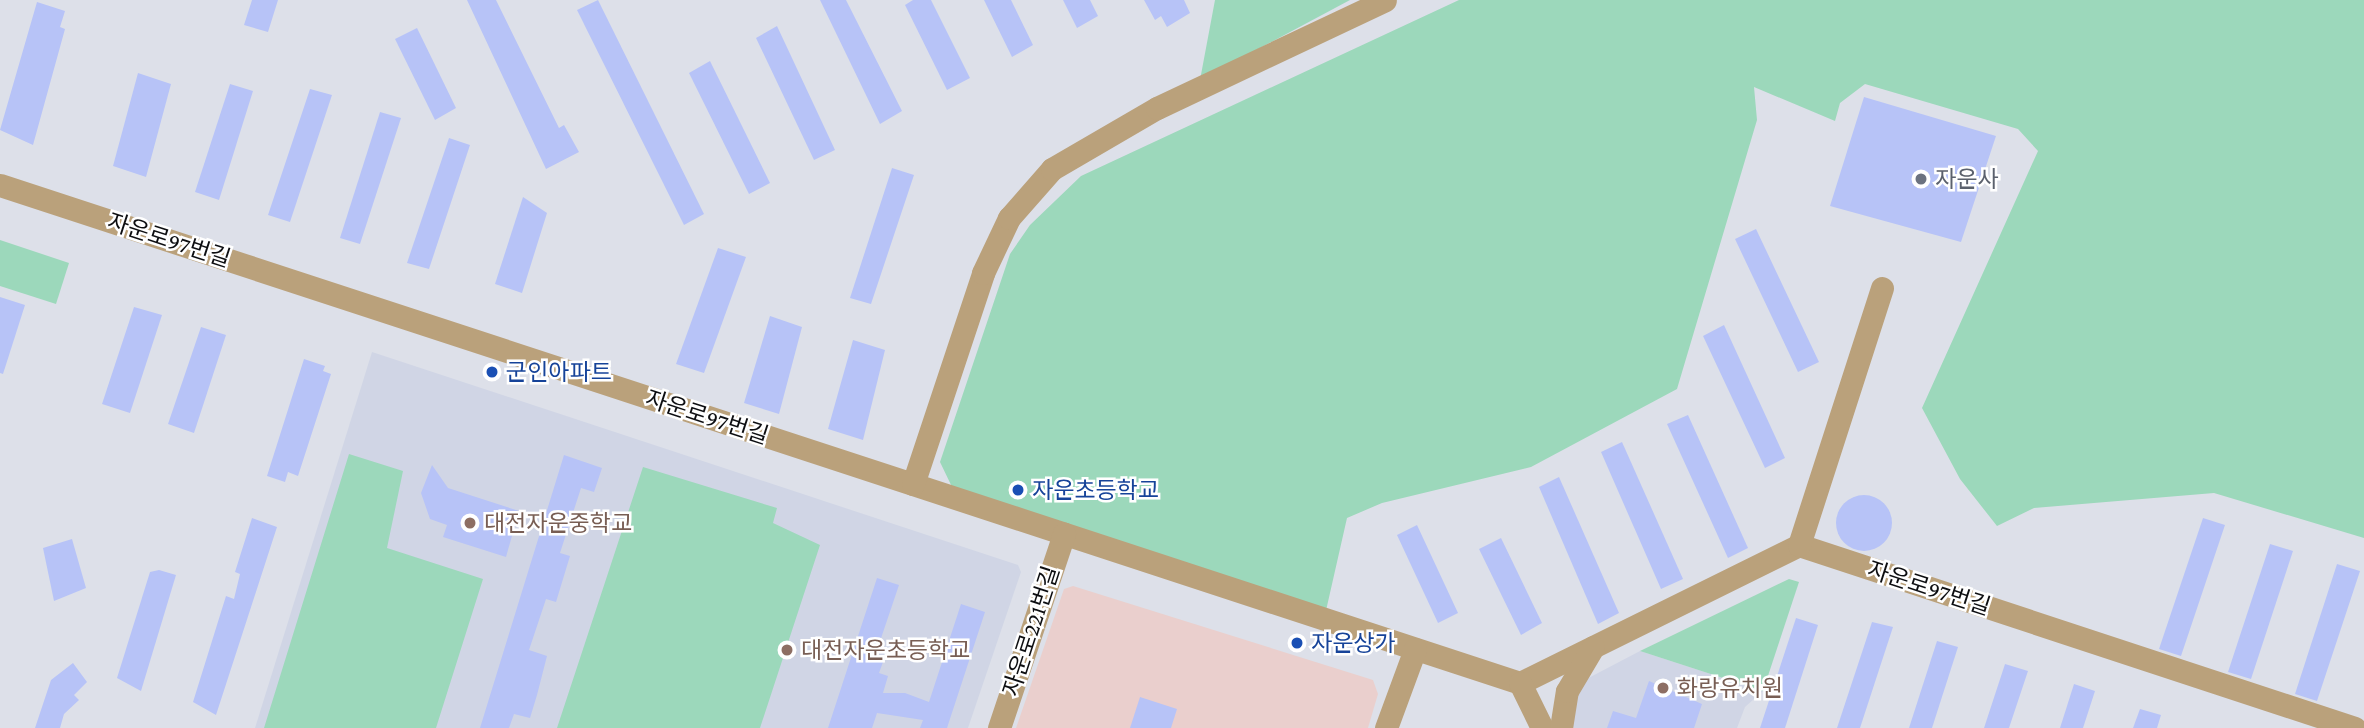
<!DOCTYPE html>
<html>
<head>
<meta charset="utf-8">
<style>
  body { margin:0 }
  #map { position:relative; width:2364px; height:728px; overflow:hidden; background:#dde0e9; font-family:"Crimson Pro","Noto Sans KR",serif }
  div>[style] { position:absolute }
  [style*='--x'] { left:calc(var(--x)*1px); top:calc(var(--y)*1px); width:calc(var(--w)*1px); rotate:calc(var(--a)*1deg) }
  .commercial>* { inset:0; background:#eacfcd }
  .built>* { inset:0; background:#d0d5e5 }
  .green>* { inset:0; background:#9cd8bb }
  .building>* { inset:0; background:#b7c3f7 }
  .round { border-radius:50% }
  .minor>* { height:23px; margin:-11.5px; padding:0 11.5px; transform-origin:11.5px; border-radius:11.5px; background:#baa17b }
  .dots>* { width:19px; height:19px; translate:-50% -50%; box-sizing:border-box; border:4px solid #fff; border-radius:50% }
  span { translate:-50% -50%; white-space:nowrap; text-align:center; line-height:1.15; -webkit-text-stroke:5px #fff; paint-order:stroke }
  .worship-label { font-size:23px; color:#5b616d }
  .left { translate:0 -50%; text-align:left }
  .street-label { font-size:23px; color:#0d0e11 }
  .transit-label { font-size:23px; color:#164399 }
  .education-label { font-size:23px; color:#785e54 }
</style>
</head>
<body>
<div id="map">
  <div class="commercial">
    <div style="clip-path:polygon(1073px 586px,1373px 680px,1378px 694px,1368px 728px,1016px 728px,1064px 589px)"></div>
  </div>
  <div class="built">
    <div style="clip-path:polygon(372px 352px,1018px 565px,1021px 572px,968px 728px,255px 728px)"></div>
    <div style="clip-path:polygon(1640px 651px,1763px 691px,1745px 707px,1737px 728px,1555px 728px,1577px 684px)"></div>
  </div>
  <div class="green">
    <div style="clip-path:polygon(1215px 0,1350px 0,1200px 80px)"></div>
    <div style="clip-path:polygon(1459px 0,2364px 0,2364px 538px,2214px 493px,2034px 508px,1997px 526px,1960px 479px,1922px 408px,2038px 151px,2018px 129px,1865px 84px,1840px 103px,1835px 121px,1754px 87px,1757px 120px,1677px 389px,1531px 467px,1382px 503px,1347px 518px,1325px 615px,952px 487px,940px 462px,1010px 254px,1030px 225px,1081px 176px)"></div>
    <div style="clip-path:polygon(0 240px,69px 263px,56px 304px,0 286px)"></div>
    <div style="clip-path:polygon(349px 454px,403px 471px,387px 548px,483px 579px,436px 728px,264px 728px)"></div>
    <div style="clip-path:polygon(643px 467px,777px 508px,773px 523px,820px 545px,760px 728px,557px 728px)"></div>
    <div style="clip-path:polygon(1789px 579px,1799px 582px,1763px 691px,1640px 651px)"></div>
  </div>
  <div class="building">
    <div style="clip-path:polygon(252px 0,278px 0,268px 32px,244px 25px)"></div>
    <div style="clip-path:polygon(467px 0,496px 0,559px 128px,564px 125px,579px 152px,546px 169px)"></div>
    <div style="clip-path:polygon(598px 0,704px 214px,684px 225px,577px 10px)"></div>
    <div style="clip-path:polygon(820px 0,846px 0,902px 111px,880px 124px)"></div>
    <div style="clip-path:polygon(913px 0,931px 0,970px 78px,947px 90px,905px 5px)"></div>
    <div style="clip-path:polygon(984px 0,1011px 0,1033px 45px,1012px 57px)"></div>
    <div style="clip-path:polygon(1063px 0,1090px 0,1098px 16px,1077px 28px)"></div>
    <div style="clip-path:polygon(1144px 0,1184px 0,1190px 13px,1167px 27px,1161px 16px,1155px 20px)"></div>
    <div style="clip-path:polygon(37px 2px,65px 11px,60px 27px,65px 29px,33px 145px,0 130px)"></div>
    <div style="clip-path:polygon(777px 26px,835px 150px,814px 160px,756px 38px)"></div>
    <div style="clip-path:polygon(417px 28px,456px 108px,435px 120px,395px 39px)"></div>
    <div style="clip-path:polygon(710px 61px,770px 183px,749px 194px,689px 73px)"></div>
    <div style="clip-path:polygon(138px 73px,171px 84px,146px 177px,113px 166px)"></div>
    <div style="clip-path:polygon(230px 84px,253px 91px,219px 200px,195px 192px)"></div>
    <div style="clip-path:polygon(310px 89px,332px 95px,290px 222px,268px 215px)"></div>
    <div style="clip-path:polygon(1864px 97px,1996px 136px,1961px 242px,1830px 206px)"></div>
    <div style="clip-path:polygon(380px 112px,401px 118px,360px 244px,340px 238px)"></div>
    <div style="clip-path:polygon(449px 138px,470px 145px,429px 269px,407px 263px)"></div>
    <div style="clip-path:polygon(892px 168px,914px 175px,871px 304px,850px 298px)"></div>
    <div style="clip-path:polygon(523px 197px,547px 213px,522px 293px,495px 284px)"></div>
    <div style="clip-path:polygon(1756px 229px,1819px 362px,1798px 372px,1735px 239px)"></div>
    <div style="clip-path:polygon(718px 248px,746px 257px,704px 373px,676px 364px)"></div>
    <div style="clip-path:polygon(0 297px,25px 305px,3px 374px,0 373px)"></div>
    <div style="clip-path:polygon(134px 307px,162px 315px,130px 413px,102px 404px)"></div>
    <div style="clip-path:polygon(770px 316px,802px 327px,779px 414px,744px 403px)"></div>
    <div style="clip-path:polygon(1724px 325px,1785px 458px,1765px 468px,1703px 336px)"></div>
    <div style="clip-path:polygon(201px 327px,226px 335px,194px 433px,168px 424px)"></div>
    <div style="clip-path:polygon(853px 340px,885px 350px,863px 440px,828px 429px)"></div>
    <div style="clip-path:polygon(304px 359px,325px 366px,323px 371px,331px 374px,298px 476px,288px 472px,285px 482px,267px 476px)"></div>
    <div style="clip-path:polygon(1688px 415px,1748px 548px,1728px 558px,1667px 424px)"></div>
    <div style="clip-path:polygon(1622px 442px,1683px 579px,1661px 589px,1601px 452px)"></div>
    <div style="clip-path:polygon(564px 455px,602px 468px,594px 492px,581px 488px,560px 553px,570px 556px,556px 602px,546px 599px,529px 650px,547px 656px,537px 695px,530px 718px,514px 714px,509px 728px,480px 728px)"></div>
    <div style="clip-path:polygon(432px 465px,448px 488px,519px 511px,506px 557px,443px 537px,447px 525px,430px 519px,421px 493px)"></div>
    <div style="clip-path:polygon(1559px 477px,1619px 613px,1598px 624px,1539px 487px)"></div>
    <div class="round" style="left:1836px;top:495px;width:56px;height:56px"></div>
    <div style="clip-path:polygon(252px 518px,277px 527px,216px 715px,193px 702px,226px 596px,234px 599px,240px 574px,235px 572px)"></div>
    <div style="clip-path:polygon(2203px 518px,2225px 525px,2181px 656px,2159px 649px)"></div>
    <div style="clip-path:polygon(1417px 525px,1458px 613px,1438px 623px,1397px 535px)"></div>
    <div style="clip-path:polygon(1501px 538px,1542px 623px,1521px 635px,1479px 549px)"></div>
    <div style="clip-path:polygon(72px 539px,86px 588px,54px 601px,43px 548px)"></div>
    <div style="clip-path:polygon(2270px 544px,2293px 551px,2251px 679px,2228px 672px)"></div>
    <div style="clip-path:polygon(2337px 564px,2360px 571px,2317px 701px,2295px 694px)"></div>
    <div style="clip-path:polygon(159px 570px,176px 575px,141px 691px,117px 678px,150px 572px)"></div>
    <div style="clip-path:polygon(877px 578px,899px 585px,874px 659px,883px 662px,879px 673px,888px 676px,883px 693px,905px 693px,929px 702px,961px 604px,985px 612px,947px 728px,920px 728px,923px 720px,877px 713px,872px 728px,828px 728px)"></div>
    <div style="clip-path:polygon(1796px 618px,1818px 625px,1785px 728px,1760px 728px)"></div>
    <div style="clip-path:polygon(1872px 622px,1893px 627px,1860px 728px,1837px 728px)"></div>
    <div style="clip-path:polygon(1937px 641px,1958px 647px,1932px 728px,1909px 728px)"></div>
    <div style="clip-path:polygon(73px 663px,87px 682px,74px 695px,79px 700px,64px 714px,60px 728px,35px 728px,51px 680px)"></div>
    <div style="clip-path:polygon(2005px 664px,2028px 671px,2009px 728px,1984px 728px)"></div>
    <div style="clip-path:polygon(1649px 681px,1702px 704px,1694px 728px,1607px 728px,1613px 711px,1636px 718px)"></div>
    <div style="clip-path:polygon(2074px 684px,2095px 691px,2083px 728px,2060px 728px)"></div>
    <div style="clip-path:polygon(1140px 697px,1177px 709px,1171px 728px,1130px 728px)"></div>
    <div style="clip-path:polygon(2140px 709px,2161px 715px,2157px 728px,2133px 728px)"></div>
  </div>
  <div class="minor">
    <div style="--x:0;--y:185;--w:1600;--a:18.14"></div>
    <div style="--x:1520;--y:683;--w:311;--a:-26.3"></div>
    <div style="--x:1799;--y:545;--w:585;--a:18.22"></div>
    <div style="--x:913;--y:484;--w:222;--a:-71.6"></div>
    <div style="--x:983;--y:273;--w:61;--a:-64.7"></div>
    <div style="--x:1009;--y:218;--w:65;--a:-48.7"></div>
    <div style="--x:1052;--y:169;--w:121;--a:-30.2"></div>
    <div style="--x:1157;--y:108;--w:252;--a:-25.3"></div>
    <div style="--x:1799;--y:545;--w:270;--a:-72.1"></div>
    <div style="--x:1520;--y:683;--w:50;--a:63.9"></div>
    <div style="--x:999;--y:728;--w:205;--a:-71.5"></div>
    <div style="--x:1386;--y:728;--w:84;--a:-69.8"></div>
    <div style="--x:1561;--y:728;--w:37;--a:-81"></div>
    <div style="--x:1567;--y:691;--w:51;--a:-59.4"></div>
  </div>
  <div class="dots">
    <div style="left:1921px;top:179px;background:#6b7280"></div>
    <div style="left:492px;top:372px;background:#1a4fb4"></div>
    <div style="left:1018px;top:490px;background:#1a4fb4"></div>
    <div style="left:470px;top:523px;background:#8d6e63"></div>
    <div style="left:1297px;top:643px;background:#1a4fb4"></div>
    <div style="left:787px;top:650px;background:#8d6e63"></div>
    <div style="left:1663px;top:688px;background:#8d6e63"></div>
  </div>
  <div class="worship-label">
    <span class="left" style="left:1935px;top:179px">자운사</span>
  </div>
  <div class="street-label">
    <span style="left:169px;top:240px;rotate:18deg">자운로97번길</span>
    <span style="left:707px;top:417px;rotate:18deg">자운로97번길</span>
    <span style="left:1929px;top:588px;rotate:18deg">자운로97번길</span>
    <span style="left:1031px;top:631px;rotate:-72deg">자운로221번길</span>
  </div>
  <div class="transit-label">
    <span class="left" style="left:506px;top:372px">군인아파트</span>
    <span class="left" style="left:1032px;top:490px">자운초등학교</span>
    <span class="left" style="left:1311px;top:643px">자운상가</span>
  </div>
  <div class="education-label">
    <span class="left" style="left:484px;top:523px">대전자운중학교</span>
    <span class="left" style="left:801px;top:650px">대전자운초등학교</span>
    <span class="left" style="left:1677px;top:688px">화랑유치원</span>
  </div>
</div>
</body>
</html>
